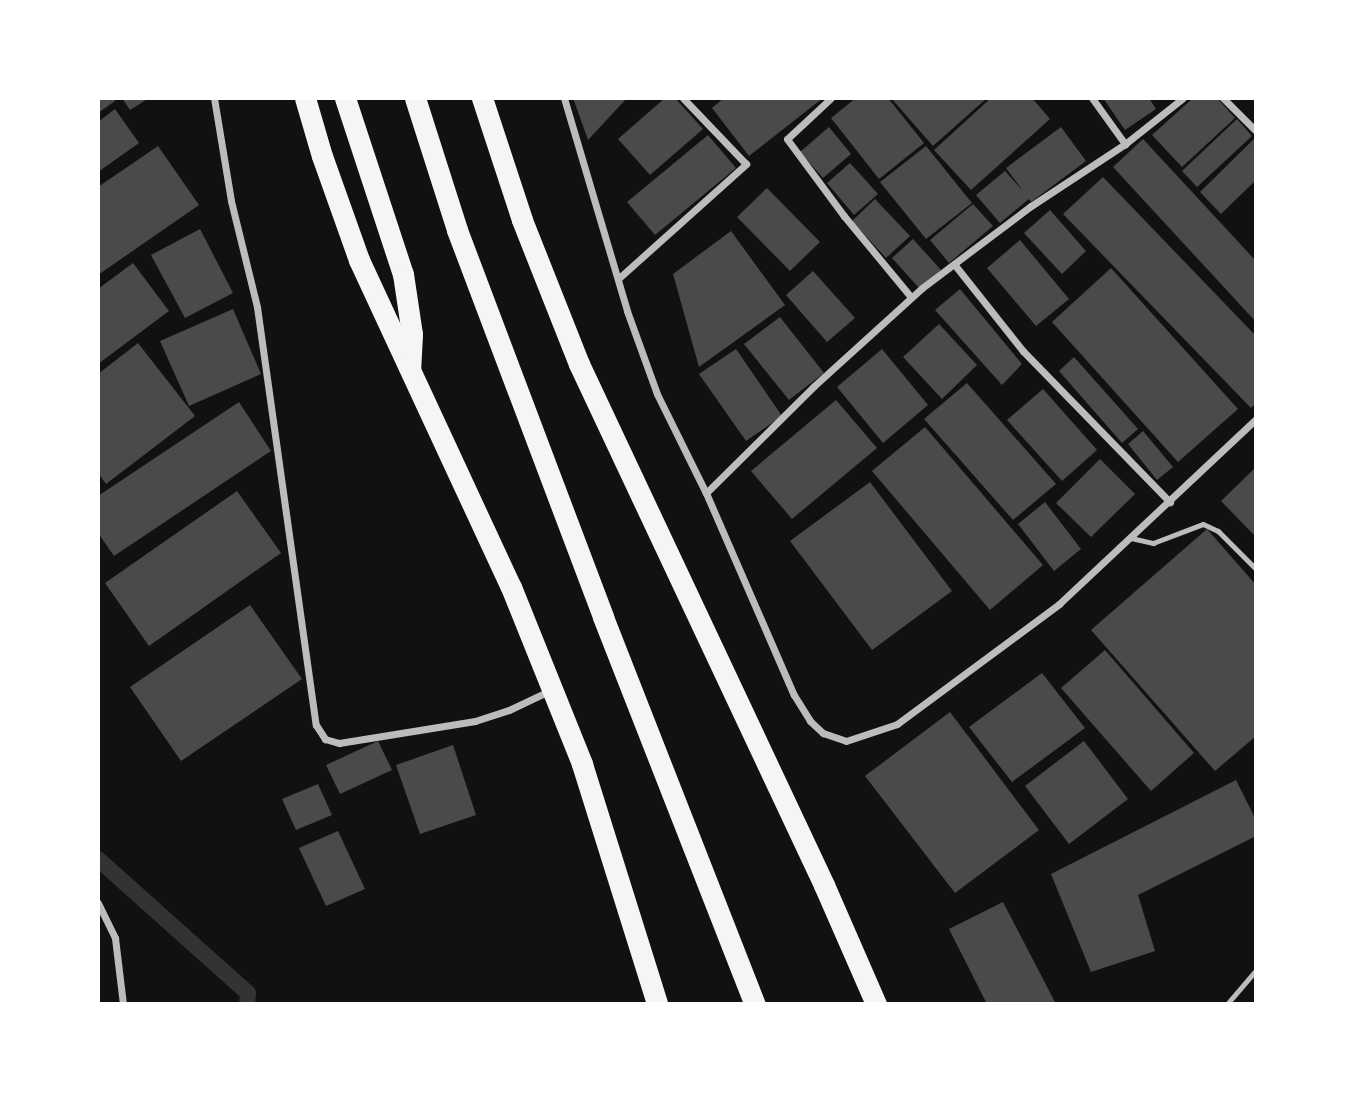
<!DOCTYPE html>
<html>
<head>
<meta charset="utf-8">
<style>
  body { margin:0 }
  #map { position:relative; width:1354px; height:1102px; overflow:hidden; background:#111; font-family:"PT Serif",serif }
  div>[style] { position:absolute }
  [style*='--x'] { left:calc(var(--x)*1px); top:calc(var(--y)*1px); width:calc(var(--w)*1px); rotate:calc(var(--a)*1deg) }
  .stream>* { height:16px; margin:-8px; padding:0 8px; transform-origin:8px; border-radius:8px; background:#333 }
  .building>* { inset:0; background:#4a4a4a }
  .service>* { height:5px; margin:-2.5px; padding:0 2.5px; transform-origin:2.5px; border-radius:2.5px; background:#bcbcbc }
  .minor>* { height:7px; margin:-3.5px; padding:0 3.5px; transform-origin:3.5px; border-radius:3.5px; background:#bcbcbc }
  .motorway>* { height:21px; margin:-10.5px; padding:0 10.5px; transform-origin:10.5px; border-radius:10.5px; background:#f5f5f5 }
  span { translate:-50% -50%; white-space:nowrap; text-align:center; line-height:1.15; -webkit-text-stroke:7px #fff; paint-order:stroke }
  .frame { position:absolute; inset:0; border:100px solid #fff; pointer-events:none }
</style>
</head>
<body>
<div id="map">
  <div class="stream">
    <div style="--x:98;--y:859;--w:201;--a:41.8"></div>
    <div style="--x:248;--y:993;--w:11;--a:95"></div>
  </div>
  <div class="building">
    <div style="clip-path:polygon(98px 98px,113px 98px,115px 101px,98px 113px)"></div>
    <div style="clip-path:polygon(122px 98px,149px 98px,130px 110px)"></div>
    <div style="clip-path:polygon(573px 98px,627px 98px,588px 140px)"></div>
    <div style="clip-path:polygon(665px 98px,675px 98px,703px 129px,650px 175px,618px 139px)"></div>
    <div style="clip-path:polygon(724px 98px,823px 98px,749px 156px,712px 108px)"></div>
    <div style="clip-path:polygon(856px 98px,888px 98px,924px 143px,879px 179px,831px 118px)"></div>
    <div style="clip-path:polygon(891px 98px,987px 98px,933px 146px)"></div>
    <div style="clip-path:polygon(991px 98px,1032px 98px,1050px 119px,971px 190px,934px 150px)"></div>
    <div style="clip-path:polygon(1103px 98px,1149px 98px,1156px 109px,1125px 130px)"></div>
    <div style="clip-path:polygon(1193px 98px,1217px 98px,1235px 118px,1182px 167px,1152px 135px)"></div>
    <div style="clip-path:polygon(115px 109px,139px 143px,98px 172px,98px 122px)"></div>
    <div style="clip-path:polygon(1237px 119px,1252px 136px,1197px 187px,1182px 171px)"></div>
    <div style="clip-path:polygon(829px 127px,851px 154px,823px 178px,800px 152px)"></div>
    <div style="clip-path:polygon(1061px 127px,1086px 161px,1031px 202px,1029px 199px,1000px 223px,976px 195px,1005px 171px,1023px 191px,1006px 168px)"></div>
    <div style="clip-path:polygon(708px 135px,736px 168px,655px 235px,627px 202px)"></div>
    <div style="clip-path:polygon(1256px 137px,1256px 180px,1221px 214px,1200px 192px)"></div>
    <div style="clip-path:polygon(1143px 139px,1256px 261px,1256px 322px,1113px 167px)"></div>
    <div style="clip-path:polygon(158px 146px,199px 205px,98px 275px,98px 187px)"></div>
    <div style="clip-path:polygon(926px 146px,972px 203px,926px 239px,880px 182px)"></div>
    <div style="clip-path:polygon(850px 163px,878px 194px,854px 215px,827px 183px)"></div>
    <div style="clip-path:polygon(1103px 177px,1256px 336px,1256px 403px,1251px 408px,1063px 214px)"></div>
    <div style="clip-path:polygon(767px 188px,820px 242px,790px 271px,737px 217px)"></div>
    <div style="clip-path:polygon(875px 199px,910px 236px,886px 258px,852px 221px)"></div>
    <div style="clip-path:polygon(973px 204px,993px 226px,949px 263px,930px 240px)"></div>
    <div style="clip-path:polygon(1050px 210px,1086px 251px,1062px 274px,1024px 233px)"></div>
    <div style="clip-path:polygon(200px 229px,233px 293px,185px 318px,151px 255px)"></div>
    <div style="clip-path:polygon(731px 231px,785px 305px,699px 367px,673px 274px)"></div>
    <div style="clip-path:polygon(913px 239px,941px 270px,920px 289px,892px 258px)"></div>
    <div style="clip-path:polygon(1020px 240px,1069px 299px,1036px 326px,987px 268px)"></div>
    <div style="clip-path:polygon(133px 263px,169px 311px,98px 364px,98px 289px)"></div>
    <div style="clip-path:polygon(1111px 268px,1238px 409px,1178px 462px,1052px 322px)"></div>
    <div style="clip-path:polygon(813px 271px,855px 318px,827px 342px,786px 295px)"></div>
    <div style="clip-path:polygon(960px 289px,1022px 364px,1002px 385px,935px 310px)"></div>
    <div style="clip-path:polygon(233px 309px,261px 374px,189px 406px,160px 341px)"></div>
    <div style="clip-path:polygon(780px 317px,824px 373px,789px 400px,744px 344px)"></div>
    <div style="clip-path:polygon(939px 324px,977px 365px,942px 399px,903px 357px)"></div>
    <div style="clip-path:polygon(138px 343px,195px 416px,106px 484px,98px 473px,98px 374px)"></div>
    <div style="clip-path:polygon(736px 349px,782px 416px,746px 441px,699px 374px)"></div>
    <div style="clip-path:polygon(882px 349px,928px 405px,883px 443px,837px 387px)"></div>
    <div style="clip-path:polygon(1074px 357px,1138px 429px,1122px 443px,1059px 371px)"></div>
    <div style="clip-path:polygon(967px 383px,1056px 484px,1013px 520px,924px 419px)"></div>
    <div style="clip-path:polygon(1043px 389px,1097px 450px,1062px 481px,1007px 420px)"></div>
    <div style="clip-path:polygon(836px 400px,877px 448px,792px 519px,751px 471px)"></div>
    <div style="clip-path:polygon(239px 402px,271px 451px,114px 556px,98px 533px,98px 496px)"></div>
    <div style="clip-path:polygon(925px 427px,1043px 565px,990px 610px,872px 471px)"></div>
    <div style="clip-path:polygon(1143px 431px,1173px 467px,1157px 480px,1128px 444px)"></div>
    <div style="clip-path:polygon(1100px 459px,1135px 494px,1091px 537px,1056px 503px)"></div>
    <div style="clip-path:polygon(1256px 467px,1256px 537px,1221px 501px)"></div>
    <div style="clip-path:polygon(870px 482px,952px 591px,872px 650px,790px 541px)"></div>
    <div style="clip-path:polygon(237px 491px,281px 553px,149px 646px,105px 583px)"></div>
    <div style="clip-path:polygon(1045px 502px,1081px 549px,1054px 571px,1018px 524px)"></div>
    <div style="clip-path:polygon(1207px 529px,1256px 585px,1256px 736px,1215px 771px,1091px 630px)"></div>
    <div style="clip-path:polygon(250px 605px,302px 679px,181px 761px,130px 687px)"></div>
    <div style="clip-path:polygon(1105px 650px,1194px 753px,1151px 791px,1061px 688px)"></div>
    <div style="clip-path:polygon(1042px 673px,1085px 728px,1012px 782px,969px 727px)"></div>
    <div style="clip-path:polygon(950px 712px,1039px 830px,955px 893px,865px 776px)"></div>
    <div style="clip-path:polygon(378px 741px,392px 770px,340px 794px,326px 765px)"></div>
    <div style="clip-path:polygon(1084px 741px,1128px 799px,1069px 844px,1025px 786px)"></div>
    <div style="clip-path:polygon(453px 745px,476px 815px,420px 834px,396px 765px)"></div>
    <div style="clip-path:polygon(1236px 780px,1256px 820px,1256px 836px,1138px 895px,1155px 951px,1091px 972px,1051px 874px)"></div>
    <div style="clip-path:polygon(318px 784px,332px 815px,296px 830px,282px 799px)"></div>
    <div style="clip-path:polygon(338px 831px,365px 889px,326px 906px,299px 848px)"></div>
    <div style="clip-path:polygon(1003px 902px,1056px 1004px,987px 1004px,949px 929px)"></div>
  </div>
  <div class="service">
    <div style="--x:1131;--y:538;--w:23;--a:13"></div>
    <div style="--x:1153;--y:543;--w:53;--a:-20.8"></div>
    <div style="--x:1203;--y:524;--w:17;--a:25"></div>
    <div style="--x:1218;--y:531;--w:54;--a:45"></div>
    <div style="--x:1227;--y:1004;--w:45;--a:-49.5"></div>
  </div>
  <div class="minor">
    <div style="--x:214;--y:98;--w:104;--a:80.6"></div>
    <div style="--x:231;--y:201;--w:109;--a:76.2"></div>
    <div style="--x:257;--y:307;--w:422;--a:82"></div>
    <div style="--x:316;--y:725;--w:17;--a:57"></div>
    <div style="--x:325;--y:739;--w:15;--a:16"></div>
    <div style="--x:339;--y:743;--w:138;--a:-9.2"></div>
    <div style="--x:475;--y:721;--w:36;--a:-18"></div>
    <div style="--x:509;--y:710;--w:44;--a:-25.4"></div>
    <div style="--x:564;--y:98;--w:222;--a:73.5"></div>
    <div style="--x:627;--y:311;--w:88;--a:70.1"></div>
    <div style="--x:657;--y:394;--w:110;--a:63.7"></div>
    <div style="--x:706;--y:493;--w:220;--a:66.5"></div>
    <div style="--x:794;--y:695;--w:31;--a:58"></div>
    <div style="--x:810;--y:721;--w:18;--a:43"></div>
    <div style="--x:823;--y:733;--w:24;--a:19"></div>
    <div style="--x:846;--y:741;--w:54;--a:-18.4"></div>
    <div style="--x:897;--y:724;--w:202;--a:-36.5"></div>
    <div style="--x:1059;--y:604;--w:270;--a:-43.2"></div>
    <div style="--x:831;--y:98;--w:60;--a:137"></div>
    <div style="--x:787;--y:139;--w:96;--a:53.5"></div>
    <div style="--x:844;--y:216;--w:105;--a:50.4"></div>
    <div style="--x:1092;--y:98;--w:57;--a:54.3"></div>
    <div style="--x:1223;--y:98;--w:47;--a:45"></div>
    <div style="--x:954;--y:264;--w:111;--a:51.6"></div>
    <div style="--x:1023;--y:351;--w:211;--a:45.8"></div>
    <div style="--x:619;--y:278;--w:171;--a:-41.9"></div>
    <div style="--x:746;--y:164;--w:91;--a:-133.7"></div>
    <div style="--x:706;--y:493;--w:152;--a:-44.7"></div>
    <div style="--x:814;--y:386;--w:146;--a:-42.2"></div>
    <div style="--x:922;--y:288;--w:136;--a:-37"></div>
    <div style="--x:1031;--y:206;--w:113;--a:-33.4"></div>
    <div style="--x:1125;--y:144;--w:74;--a:-38.4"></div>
    <div style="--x:98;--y:903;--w:39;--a:64"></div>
    <div style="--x:115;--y:938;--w:66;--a:83.1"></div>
  </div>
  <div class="motorway">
    <div style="--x:305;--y:98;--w:60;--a:73.7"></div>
    <div style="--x:322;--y:156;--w:110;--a:70.4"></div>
    <div style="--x:359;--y:260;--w:361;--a:65.1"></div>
    <div style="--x:511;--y:587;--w:191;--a:68.1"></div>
    <div style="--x:582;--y:764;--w:251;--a:72.6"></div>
    <div style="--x:345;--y:98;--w:185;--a:71.8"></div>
    <div style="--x:403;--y:274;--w:61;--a:81.5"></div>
    <div style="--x:412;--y:334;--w:34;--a:93"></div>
    <div style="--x:415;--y:98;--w:139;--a:72.3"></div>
    <div style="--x:457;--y:230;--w:414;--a:69.3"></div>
    <div style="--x:603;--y:617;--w:416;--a:68.6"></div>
    <div style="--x:482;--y:98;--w:128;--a:71.8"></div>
    <div style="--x:522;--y:220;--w:155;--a:68.4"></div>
    <div style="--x:579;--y:364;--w:576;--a:64.81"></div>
    <div style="--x:824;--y:885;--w:130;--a:66.4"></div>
  </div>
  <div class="frame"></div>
</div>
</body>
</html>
